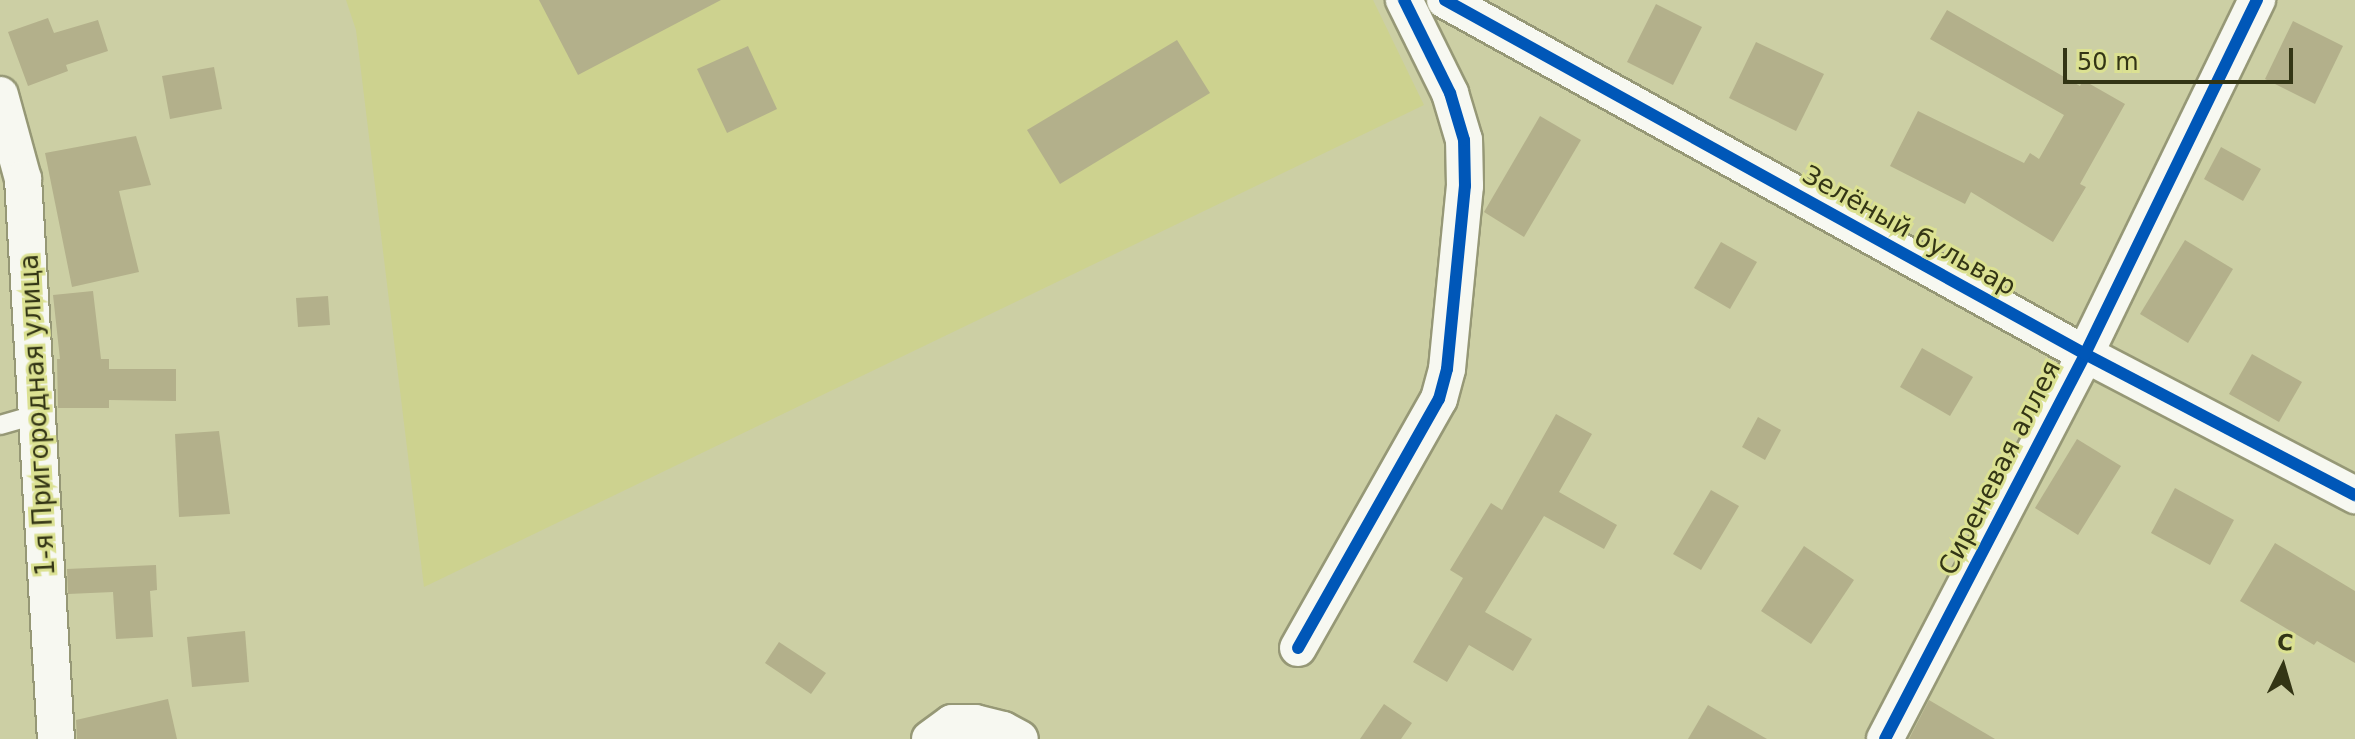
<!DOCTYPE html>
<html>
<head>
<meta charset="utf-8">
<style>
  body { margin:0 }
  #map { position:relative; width:2355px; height:739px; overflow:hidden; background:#cccfa4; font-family:"DejaVu Sans",sans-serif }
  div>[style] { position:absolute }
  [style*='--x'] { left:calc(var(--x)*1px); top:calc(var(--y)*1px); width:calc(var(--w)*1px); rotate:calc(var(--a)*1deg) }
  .built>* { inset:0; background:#cdd28f }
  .building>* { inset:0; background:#b3b08b }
  .roads { filter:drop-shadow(2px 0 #969876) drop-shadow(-2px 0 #969876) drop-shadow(0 2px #969876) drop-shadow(0 -2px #969876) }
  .lane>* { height:18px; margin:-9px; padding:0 9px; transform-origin:9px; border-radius:9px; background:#f7f8f1 }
  .street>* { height:36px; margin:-18px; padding:0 18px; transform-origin:18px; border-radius:18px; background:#f7f8f1 }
  .cycleway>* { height:12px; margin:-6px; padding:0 6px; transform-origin:6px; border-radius:6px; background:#0057b8 }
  span { translate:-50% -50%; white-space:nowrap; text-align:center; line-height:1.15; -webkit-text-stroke:6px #dbe192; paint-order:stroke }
  .street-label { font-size:26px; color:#333515 }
  .north { position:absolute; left:2243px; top:627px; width:80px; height:80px; -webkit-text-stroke:6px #dbe192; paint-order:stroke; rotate:5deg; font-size:22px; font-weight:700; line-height:32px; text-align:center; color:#333515 }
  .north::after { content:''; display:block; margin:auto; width:28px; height:36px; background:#333515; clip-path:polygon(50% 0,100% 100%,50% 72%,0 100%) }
  .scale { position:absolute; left:2063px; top:48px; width:230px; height:36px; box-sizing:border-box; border:4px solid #333515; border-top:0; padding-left:10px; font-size:24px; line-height:28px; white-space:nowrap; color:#333515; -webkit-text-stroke:6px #dbe192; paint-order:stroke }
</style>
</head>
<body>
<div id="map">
  <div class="built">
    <div style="clip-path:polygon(346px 0,1373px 0,1424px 105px,424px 587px,356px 30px)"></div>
  </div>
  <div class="building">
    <div style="clip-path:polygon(539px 0,721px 0,578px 75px)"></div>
    <div style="clip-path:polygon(1656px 4px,1702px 27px,1673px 85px,1627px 62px)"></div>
    <div style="clip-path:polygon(1947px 10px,2080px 86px,2083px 80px,2125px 104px,2080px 184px,2086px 187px,2053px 242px,1971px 192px,1965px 204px,1890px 166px,1918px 111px,2024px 163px,2030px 153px,2039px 159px,2064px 115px,1930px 39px)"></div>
    <div style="clip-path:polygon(48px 18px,54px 33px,98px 20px,108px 51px,66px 65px,68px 71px,28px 86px,8px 32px)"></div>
    <div style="clip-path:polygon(2293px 21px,2343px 46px,2315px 104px,2265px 79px)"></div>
    <div style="clip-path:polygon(1177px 40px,1210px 93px,1060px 184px,1027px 130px)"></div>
    <div style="clip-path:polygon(1756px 42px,1824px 74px,1796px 131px,1729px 98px)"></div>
    <div style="clip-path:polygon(748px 46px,777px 109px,727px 133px,697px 69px)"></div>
    <div style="clip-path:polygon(214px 67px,222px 109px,170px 119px,162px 76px)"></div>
    <div style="clip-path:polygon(1540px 116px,1581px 140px,1524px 237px,1484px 212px)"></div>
    <div style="clip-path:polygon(136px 136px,151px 185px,119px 191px,139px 272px,72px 287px,45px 153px)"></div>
    <div style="clip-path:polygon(2221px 147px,2261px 169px,2243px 201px,2204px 179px)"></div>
    <div style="clip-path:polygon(2185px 240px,2233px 269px,2188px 343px,2140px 314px)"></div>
    <div style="clip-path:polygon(1721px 242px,1757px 262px,1730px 309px,1694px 288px)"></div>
    <div style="clip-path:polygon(93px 291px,101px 359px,109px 359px,109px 369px,176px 369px,176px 401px,109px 400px,109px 408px,58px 408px,57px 359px,60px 359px,53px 295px)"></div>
    <div style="clip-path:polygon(328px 296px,330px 325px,298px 327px,296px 298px)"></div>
    <div style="clip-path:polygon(1922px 348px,1973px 377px,1950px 416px,1900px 387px)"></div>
    <div style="clip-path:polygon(2252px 354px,2302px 382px,2279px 422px,2229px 394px)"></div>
    <div style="clip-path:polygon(1556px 414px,1592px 434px,1559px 492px,1617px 525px,1604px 549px,1544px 516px,1485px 612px,1532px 639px,1513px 671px,1469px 645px,1447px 682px,1413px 662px,1463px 578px,1450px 570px,1491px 503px,1502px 510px)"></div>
    <div style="clip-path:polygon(1758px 417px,1781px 430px,1765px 460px,1742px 447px)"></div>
    <div style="clip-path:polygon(219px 431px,230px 514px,179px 517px,175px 434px)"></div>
    <div style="clip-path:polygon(2077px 439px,2121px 466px,2078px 535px,2035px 508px)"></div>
    <div style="clip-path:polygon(2175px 488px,2234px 520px,2210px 565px,2151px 533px)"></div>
    <div style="clip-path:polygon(1711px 490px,1739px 506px,1701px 570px,1673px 554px)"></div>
    <div style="clip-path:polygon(2275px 543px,2355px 591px,2355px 663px,2317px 641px,2314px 645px,2240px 601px)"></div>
    <div style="clip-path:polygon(1804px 546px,1854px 580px,1811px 644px,1761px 611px)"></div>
    <div style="clip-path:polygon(156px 565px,157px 590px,150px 591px,153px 637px,116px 639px,113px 592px,68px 594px,67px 569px)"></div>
    <div style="clip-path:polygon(245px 631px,249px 682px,192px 687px,187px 637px)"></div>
    <div style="clip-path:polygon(779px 642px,826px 673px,811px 694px,765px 663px)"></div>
    <div style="clip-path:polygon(168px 699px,177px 739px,77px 739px,76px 720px)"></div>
    <div style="clip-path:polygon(1929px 700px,1995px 739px,1909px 739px)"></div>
    <div style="clip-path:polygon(1384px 704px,1412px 723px,1401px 739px,1360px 739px)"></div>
    <div style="clip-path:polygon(1708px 705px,1767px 739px,1688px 739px)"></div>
  </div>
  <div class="roads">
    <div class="lane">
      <div style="--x:0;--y:425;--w:40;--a:-16"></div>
    </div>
    <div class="street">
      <div style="--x:1445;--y:0;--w:731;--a:28.95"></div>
      <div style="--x:2085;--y:354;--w:305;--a:27.6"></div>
      <div style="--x:0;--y:95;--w:87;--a:74.7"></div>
      <div style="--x:23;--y:179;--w:561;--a:86.63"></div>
      <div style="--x:1298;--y:648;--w:286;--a:-60.5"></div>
      <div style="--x:1439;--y:399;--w:31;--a:-75"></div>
      <div style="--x:1447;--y:369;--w:184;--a:-84.4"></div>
      <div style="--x:1465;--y:186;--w:46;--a:-91.2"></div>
      <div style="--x:1464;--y:140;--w:49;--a:-106.6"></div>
      <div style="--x:1450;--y:93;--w:104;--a:-116.3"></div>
      <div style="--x:930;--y:739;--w:27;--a:-36"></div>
      <div style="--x:952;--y:723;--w:23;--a:0"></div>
      <div style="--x:975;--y:723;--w:29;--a:14"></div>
      <div style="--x:1003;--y:730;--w:19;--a:28"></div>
      <div style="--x:1885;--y:739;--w:434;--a:-62.5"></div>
      <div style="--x:2085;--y:354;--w:394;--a:-64.1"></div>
    </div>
  </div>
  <div class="cycleway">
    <div style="--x:1445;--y:0;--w:731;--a:28.95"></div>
    <div style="--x:2085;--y:354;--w:305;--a:27.6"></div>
    <div style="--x:1298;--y:648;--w:286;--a:-60.5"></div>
    <div style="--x:1439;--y:399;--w:31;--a:-75"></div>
    <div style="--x:1447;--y:369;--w:184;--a:-84.4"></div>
    <div style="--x:1465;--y:186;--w:46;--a:-91.2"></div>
    <div style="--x:1464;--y:140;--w:49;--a:-106.6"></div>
    <div style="--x:1450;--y:93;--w:104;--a:-116.3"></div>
    <div style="--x:1885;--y:739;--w:434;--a:-62.5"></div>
    <div style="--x:2085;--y:354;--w:394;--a:-64.1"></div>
  </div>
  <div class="street-label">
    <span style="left:1909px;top:231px;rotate:29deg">Зелёный бульвар</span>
    <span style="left:38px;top:415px;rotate:-93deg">1-я Пригородная улица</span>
    <span style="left:2000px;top:468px;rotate:-63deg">Сиреневая аллея</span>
  </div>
  <div class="north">С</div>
  <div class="scale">50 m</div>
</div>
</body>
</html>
